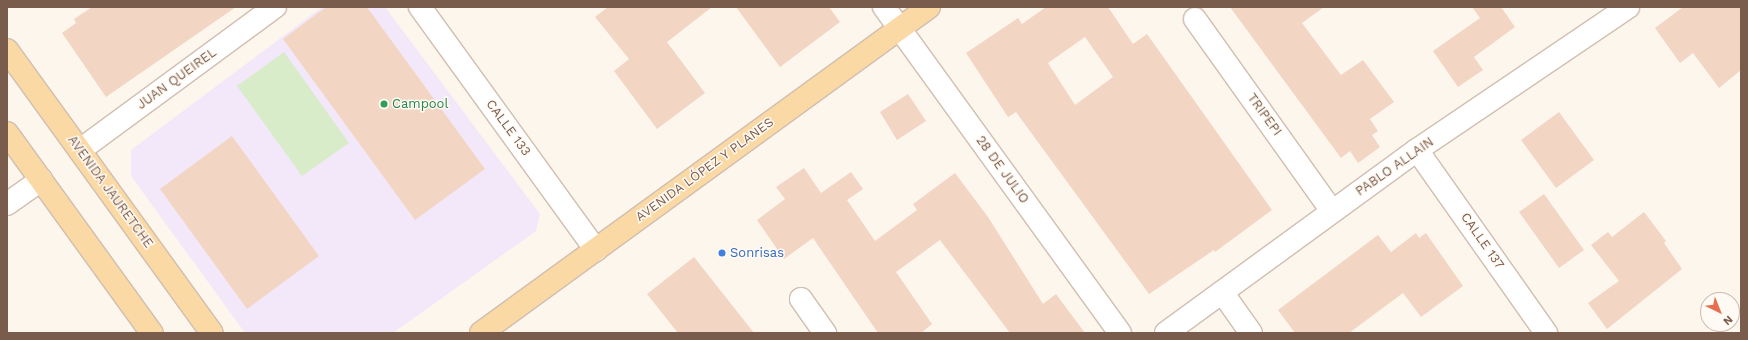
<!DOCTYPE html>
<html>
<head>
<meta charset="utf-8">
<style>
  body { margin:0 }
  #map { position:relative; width:1748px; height:340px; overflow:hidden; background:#fdf6ec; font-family:"Work Sans",sans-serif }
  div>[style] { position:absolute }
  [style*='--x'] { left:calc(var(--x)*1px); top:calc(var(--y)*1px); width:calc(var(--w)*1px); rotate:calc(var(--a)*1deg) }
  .education>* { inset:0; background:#f3e8fa }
  .green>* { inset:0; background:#d8ecc9 }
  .building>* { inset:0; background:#f3d5c3 }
  .roads { filter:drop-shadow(1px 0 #d1beb0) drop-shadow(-1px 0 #d1beb0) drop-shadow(0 1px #d1beb0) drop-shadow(0 -1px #d1beb0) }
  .minor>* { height:22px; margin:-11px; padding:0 11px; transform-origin:11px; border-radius:11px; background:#fff }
  .primary>* { height:22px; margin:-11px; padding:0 11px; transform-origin:11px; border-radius:11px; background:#fbd9a5 }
  .dots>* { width:11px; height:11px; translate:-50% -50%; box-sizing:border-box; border:2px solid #fffaf3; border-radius:50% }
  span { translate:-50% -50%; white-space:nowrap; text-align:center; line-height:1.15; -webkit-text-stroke:3px #fffaf3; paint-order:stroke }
  .street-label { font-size:13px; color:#7a5c4d }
  .leisure-label { font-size:13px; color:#27864d }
  .left { translate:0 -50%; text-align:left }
  .shop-label { font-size:13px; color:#366cbe }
  .frame { position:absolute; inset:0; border:8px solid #7a5c4d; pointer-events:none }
  .north { position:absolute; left:1700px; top:292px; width:40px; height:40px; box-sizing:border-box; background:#fffaf3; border:1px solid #cabbb1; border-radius:50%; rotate:137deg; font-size:11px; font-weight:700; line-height:16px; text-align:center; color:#7a5c4d }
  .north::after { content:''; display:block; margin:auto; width:14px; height:18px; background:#e76f51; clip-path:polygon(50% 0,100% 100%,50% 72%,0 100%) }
</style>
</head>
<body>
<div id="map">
  <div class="education">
    <div style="clip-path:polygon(322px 7px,385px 7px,540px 214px,536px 231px,393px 333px,245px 333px,131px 176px,131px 150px)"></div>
  </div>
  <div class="green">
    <div style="clip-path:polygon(284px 52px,349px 143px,302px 176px,237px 86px)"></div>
  </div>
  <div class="building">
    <div style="clip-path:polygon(92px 7px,236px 7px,106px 97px,62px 33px,76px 23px,74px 19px)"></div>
    <div style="clip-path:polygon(326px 7px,367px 7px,485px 169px,415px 220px,283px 39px)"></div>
    <div style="clip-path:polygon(608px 7px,712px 7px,667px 42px,705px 93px,657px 129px,614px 71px,629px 59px,595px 17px)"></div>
    <div style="clip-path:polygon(736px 7px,829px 7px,840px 22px,780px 67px)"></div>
    <div style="clip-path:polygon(evenodd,1046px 7px,1108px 7px,1133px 44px,1147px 34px,1272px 210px,1215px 252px,1214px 250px,1149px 294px,1016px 112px,1008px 117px,966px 53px,1018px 18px,1022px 24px,1046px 7px,1085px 37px,1113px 77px,1075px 105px,1048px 63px,1085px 37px)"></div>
    <div style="clip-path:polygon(1230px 7px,1324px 7px,1302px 23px,1341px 75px,1363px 60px,1394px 102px,1370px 119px,1378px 131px,1372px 135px,1380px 147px,1358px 163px,1350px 151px,1341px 158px)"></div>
    <div style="clip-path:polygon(1472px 7px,1501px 7px,1515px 27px,1474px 57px,1483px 70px,1458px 87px,1433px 51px,1480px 18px)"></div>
    <div style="clip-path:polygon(1683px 7px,1741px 7px,1741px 70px,1719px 88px,1693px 53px,1680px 63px,1655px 28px)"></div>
    <div style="clip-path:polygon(908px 94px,926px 121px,897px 140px,880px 112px)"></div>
    <div style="clip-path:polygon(1559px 112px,1594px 160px,1556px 188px,1521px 140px)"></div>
    <div style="clip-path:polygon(232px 136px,319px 256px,247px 309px,160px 189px)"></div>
    <div style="clip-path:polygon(804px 168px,821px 193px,851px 172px,863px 189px,847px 200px,875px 241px,917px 210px,913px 204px,955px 173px,988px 217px,1043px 304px,1056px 294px,1085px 333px,1010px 333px,940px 240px,896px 272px,932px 324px,921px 333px,878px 333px,813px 238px,784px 259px,757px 220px,785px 199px,776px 187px)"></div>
    <div style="clip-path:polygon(1544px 194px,1584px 250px,1559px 268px,1519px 212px)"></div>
    <div style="clip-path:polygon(1644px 212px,1666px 241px,1664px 243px,1682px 269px,1607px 329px,1588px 303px,1619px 281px,1591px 245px,1608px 232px,1612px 237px)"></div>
    <div style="clip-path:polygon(1416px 233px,1419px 238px,1426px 233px,1463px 286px,1421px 317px,1403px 293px,1349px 333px,1295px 333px,1278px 310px,1378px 235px,1391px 252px)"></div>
    <div style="clip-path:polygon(694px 257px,754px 333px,678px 333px,647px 294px)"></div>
  </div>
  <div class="roads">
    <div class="minor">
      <div style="--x:420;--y:7;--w:300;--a:54.1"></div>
      <div style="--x:884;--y:7;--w:402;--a:54.1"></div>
      <div style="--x:1195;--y:19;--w:236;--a:54.5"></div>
      <div style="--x:80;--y:150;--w:242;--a:-36.3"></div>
      <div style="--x:1417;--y:150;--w:224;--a:54.8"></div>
      <div style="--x:7;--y:204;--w:42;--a:-35.2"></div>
      <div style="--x:1222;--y:292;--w:50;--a:54.7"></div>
      <div style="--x:801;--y:299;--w:42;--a:54.8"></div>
      <div style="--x:1166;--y:333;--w:311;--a:-36.1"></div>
      <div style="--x:1417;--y:150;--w:255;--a:-34.1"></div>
    </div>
    <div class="primary">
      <div style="--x:7;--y:50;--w:349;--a:54.1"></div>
      <div style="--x:7;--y:133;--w:247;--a:54.1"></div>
      <div style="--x:481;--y:333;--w:554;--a:-36.04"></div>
    </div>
  </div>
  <div class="dots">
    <div style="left:384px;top:104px;background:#2e9e5b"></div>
    <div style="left:722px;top:253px;background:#3f7fe0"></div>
  </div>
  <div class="street-label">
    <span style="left:177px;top:79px;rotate:-36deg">JUAN QUEIREL</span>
    <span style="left:1264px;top:115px;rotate:54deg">TRIPEPI</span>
    <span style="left:508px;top:128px;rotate:54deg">CALLE 133</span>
    <span style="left:1395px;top:167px;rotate:-35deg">PABLO ALLAIN</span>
    <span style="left:705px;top:170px;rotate:-36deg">AVENIDA LÓPEZ Y PLANES</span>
    <span style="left:1002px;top:170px;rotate:54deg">28 DE JULIO</span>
    <span style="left:110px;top:192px;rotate:54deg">AVENIDA JAURETCHE</span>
    <span style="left:1482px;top:241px;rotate:55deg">CALLE 137</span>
  </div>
  <div class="leisure-label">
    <span class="left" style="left:392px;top:104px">Campool</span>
  </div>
  <div class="shop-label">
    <span class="left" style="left:730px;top:253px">Sonrisas</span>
  </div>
  <div class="frame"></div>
  <div class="north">N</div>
</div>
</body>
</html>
